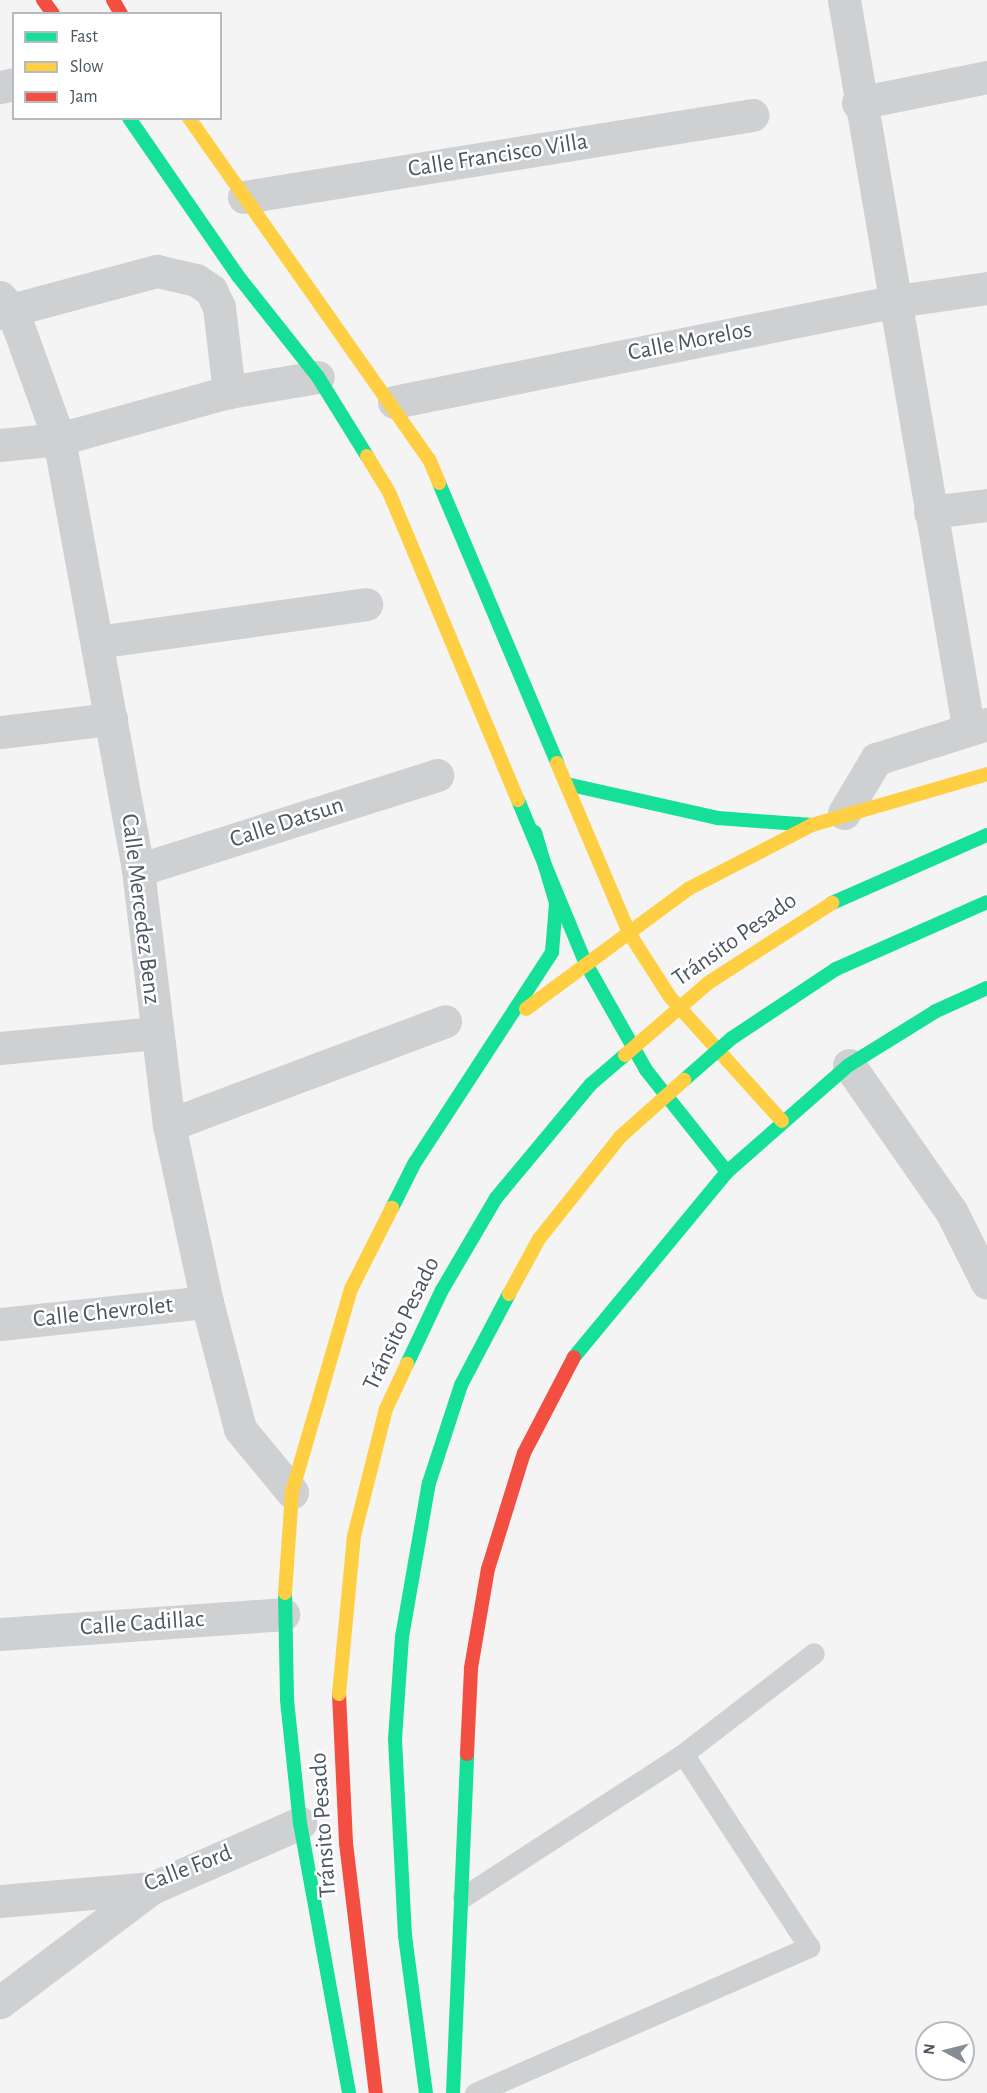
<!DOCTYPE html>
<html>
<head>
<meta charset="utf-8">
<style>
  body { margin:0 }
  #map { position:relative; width:987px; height:2093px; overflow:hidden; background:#f4f4f4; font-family:"Alegreya Sans",sans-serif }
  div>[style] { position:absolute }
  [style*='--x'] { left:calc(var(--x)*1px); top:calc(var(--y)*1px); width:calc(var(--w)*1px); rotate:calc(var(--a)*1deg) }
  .lane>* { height:21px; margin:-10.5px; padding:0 10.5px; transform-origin:10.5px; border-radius:10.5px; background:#ced0d2 }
  .street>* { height:33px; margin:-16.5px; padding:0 16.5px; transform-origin:16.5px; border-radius:16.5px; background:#ced0d2 }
  .fast>* { height:14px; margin:-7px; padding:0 7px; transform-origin:7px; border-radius:7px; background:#16e098 }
  .slow>* { height:14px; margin:-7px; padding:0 7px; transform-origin:7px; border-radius:7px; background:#ffcf43 }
  .jam>* { height:14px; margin:-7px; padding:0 7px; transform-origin:7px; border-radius:7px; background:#f24e42 }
  .fast-bridge>* { height:14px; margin:-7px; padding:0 7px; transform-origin:7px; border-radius:7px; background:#16e098 }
  .slow-bridge>* { height:14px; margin:-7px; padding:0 7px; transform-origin:7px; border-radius:7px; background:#ffcf43 }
  span { translate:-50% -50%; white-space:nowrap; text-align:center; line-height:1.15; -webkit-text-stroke:5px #fff; paint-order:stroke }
  .street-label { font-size:24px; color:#4a5661 }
  .legend { position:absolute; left:12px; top:12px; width:210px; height:108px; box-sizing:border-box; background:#fff; border:2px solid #b7bbc0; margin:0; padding:8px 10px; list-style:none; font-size:18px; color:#4a5661 }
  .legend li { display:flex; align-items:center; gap:12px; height:30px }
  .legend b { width:30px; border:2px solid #b7bbc0 }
  .north { position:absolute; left:915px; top:2021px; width:60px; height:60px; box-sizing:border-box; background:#fff; border:2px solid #b7bbc0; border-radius:50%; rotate:277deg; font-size:16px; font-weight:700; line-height:24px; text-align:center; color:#4a5661 }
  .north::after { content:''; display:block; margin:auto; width:21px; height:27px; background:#868d94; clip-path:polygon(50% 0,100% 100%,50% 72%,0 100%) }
</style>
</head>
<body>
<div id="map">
  <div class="lane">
    <div style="--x:463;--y:1897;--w:262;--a:-33"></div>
    <div style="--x:683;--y:1754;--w:165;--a:-37.6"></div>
    <div style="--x:475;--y:2093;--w:365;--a:-23.6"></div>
    <div style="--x:809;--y:1947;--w:230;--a:-123.1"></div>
  </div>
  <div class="street">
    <div style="--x:844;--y:0;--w:737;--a:80.31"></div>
    <div style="--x:0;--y:87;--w:14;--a:-12"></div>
    <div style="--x:858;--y:103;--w:132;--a:-11.4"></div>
    <div style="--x:244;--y:197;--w:515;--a:-9.17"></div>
    <div style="--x:0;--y:297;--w:20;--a:49"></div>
    <div style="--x:13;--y:312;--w:135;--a:70.1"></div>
    <div style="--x:59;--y:439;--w:438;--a:79.6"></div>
    <div style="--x:138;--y:870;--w:257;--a:83.1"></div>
    <div style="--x:169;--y:1125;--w:181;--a:77.9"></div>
    <div style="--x:207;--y:1302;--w:131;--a:75.4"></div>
    <div style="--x:240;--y:1429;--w:82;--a:50.5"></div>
    <div style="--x:0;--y:313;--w:163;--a:-15"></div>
    <div style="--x:157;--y:271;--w:40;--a:13"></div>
    <div style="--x:196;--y:280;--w:18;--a:34"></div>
    <div style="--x:211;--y:290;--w:19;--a:65"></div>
    <div style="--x:219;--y:307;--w:86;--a:83.3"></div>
    <div style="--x:394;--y:402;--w:513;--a:-11.35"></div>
    <div style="--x:897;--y:301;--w:91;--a:-8.2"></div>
    <div style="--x:0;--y:445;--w:59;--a:-5.8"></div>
    <div style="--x:59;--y:439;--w:176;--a:-15.5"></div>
    <div style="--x:229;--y:392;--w:90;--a:-9.6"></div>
    <div style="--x:930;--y:512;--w:57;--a:-7"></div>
    <div style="--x:97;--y:642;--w:272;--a:-8"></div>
    <div style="--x:0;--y:732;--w:112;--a:-6.7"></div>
    <div style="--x:844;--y:813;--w:63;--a:-59.3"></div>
    <div style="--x:876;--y:759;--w:116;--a:-17.5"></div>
    <div style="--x:138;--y:870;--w:314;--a:-17.6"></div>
    <div style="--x:0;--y:1048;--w:156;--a:-5.5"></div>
    <div style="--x:849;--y:1065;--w:178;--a:55.1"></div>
    <div style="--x:951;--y:1211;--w:80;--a:63.4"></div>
    <div style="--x:169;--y:1125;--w:295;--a:-20.6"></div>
    <div style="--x:0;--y:1324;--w:208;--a:-6.1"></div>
    <div style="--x:0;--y:1634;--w:284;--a:-4"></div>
    <div style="--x:0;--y:1901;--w:153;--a:-4.9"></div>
    <div style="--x:152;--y:1888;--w:162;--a:-23.7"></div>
    <div style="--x:0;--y:2002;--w:190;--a:-36.9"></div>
  </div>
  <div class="fast">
    <div style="--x:129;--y:118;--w:192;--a:55.4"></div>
    <div style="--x:238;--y:276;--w:129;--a:51.6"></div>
    <div style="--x:318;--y:377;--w:93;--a:58.2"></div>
    <div style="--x:439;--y:483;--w:304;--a:67.1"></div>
    <div style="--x:571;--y:785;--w:151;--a:12.7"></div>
    <div style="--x:718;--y:818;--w:94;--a:4.3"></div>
    <div style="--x:518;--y:800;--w:175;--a:67.5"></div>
    <div style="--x:585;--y:962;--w:124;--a:60.5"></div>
    <div style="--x:646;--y:1070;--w:130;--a:51.5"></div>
    <div style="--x:392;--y:1208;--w:49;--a:-63.4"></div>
    <div style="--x:414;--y:1164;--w:253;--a:-56.9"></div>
    <div style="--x:552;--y:952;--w:49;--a:-85.3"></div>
    <div style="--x:556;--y:903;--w:74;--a:-106.5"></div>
    <div style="--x:574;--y:1357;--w:240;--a:-50.4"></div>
    <div style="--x:727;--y:1172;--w:162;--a:-41.3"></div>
    <div style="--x:849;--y:1065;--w:102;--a:-31.8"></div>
    <div style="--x:936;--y:1011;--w:56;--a:-24.3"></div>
    <div style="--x:285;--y:1593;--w:107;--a:88.9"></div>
    <div style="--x:287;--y:1700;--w:124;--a:84"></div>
    <div style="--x:300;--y:1823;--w:274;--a:79.7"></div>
    <div style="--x:395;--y:1739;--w:197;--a:87.1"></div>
    <div style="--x:405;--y:1936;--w:158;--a:82.4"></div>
    <div style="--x:453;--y:2093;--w:339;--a:-87.6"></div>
  </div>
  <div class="slow">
    <div style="--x:189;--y:118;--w:417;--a:54.9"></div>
    <div style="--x:429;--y:459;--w:26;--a:67"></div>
    <div style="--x:367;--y:456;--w:42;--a:58.6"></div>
    <div style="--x:389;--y:492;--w:334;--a:67.3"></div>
    <div style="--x:557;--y:763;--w:185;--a:67"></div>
    <div style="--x:629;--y:933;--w:76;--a:57.4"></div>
    <div style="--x:670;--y:997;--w:167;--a:47.9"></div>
    <div style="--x:526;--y:1009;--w:202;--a:-36.5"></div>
    <div style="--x:688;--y:889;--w:140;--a:-27.3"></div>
    <div style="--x:812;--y:825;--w:182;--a:-16.2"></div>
    <div style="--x:285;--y:1593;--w:101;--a:-86"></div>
    <div style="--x:292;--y:1492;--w:211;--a:-73.8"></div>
    <div style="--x:351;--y:1289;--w:91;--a:-63.2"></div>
  </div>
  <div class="jam">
    <div style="--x:43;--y:0;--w:17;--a:54"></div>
    <div style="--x:113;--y:0;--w:16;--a:60"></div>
    <div style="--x:339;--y:1694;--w:149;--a:87.3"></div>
    <div style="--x:346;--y:1843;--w:252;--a:83.2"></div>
    <div style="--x:467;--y:1754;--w:86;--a:-87.3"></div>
    <div style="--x:471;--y:1668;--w:100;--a:-80.3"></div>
    <div style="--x:488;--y:1569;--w:121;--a:-72.8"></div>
    <div style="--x:524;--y:1453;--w:108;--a:-62.5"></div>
  </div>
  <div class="fast-bridge">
    <div style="--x:832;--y:903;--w:169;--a:-23.7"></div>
    <div style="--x:684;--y:1080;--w:64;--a:-41.2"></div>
    <div style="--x:732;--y:1038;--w:125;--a:-33.6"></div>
    <div style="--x:836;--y:969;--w:165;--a:-23.9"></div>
    <div style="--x:407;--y:1364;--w:82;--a:-64.7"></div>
    <div style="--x:442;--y:1290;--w:107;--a:-59.6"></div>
    <div style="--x:496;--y:1198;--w:148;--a:-50.2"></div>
    <div style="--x:591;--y:1084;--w:45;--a:-40.5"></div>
    <div style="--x:395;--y:1739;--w:102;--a:-86.1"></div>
    <div style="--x:402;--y:1637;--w:156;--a:-80.1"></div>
    <div style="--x:429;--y:1483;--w:103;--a:-71.9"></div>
    <div style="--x:461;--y:1385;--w:103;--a:-62.2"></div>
  </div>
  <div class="slow-bridge">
    <div style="--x:625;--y:1055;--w:110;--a:-40.9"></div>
    <div style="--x:708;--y:983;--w:148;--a:-32.8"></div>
    <div style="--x:509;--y:1294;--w:63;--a:-61.4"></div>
    <div style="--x:539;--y:1239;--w:130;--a:-51.5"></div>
    <div style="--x:620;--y:1137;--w:86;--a:-41.7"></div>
    <div style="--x:339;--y:1694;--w:159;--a:-84.6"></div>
    <div style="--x:354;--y:1536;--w:131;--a:-75.9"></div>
    <div style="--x:386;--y:1409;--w:50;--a:-65"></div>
  </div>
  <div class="street-label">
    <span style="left:498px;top:156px;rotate:-9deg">Calle Francisco Villa</span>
    <span style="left:690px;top:342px;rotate:-11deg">Calle Morelos</span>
    <span style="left:287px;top:823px;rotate:-18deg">Calle Datsun</span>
    <span style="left:140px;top:909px;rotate:83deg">Calle Mercedez Benz</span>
    <span style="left:735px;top:940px;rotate:-35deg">Tránsito Pesado</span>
    <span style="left:103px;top:1313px;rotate:-6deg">Calle Chevrolet</span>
    <span style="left:402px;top:1324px;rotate:-64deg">Tránsito Pesado</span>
    <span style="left:142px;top:1624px;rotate:-4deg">Calle Cadillac</span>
    <span style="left:324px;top:1825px;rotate:-94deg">Tránsito Pesado</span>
    <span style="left:188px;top:1869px;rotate:-21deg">Calle Ford</span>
  </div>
  <ul class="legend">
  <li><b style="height:8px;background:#16e098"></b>Fast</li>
  <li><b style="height:8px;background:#ffcf43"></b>Slow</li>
  <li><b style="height:8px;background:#f24e42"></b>Jam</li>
  </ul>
  <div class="north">N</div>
</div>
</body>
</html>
